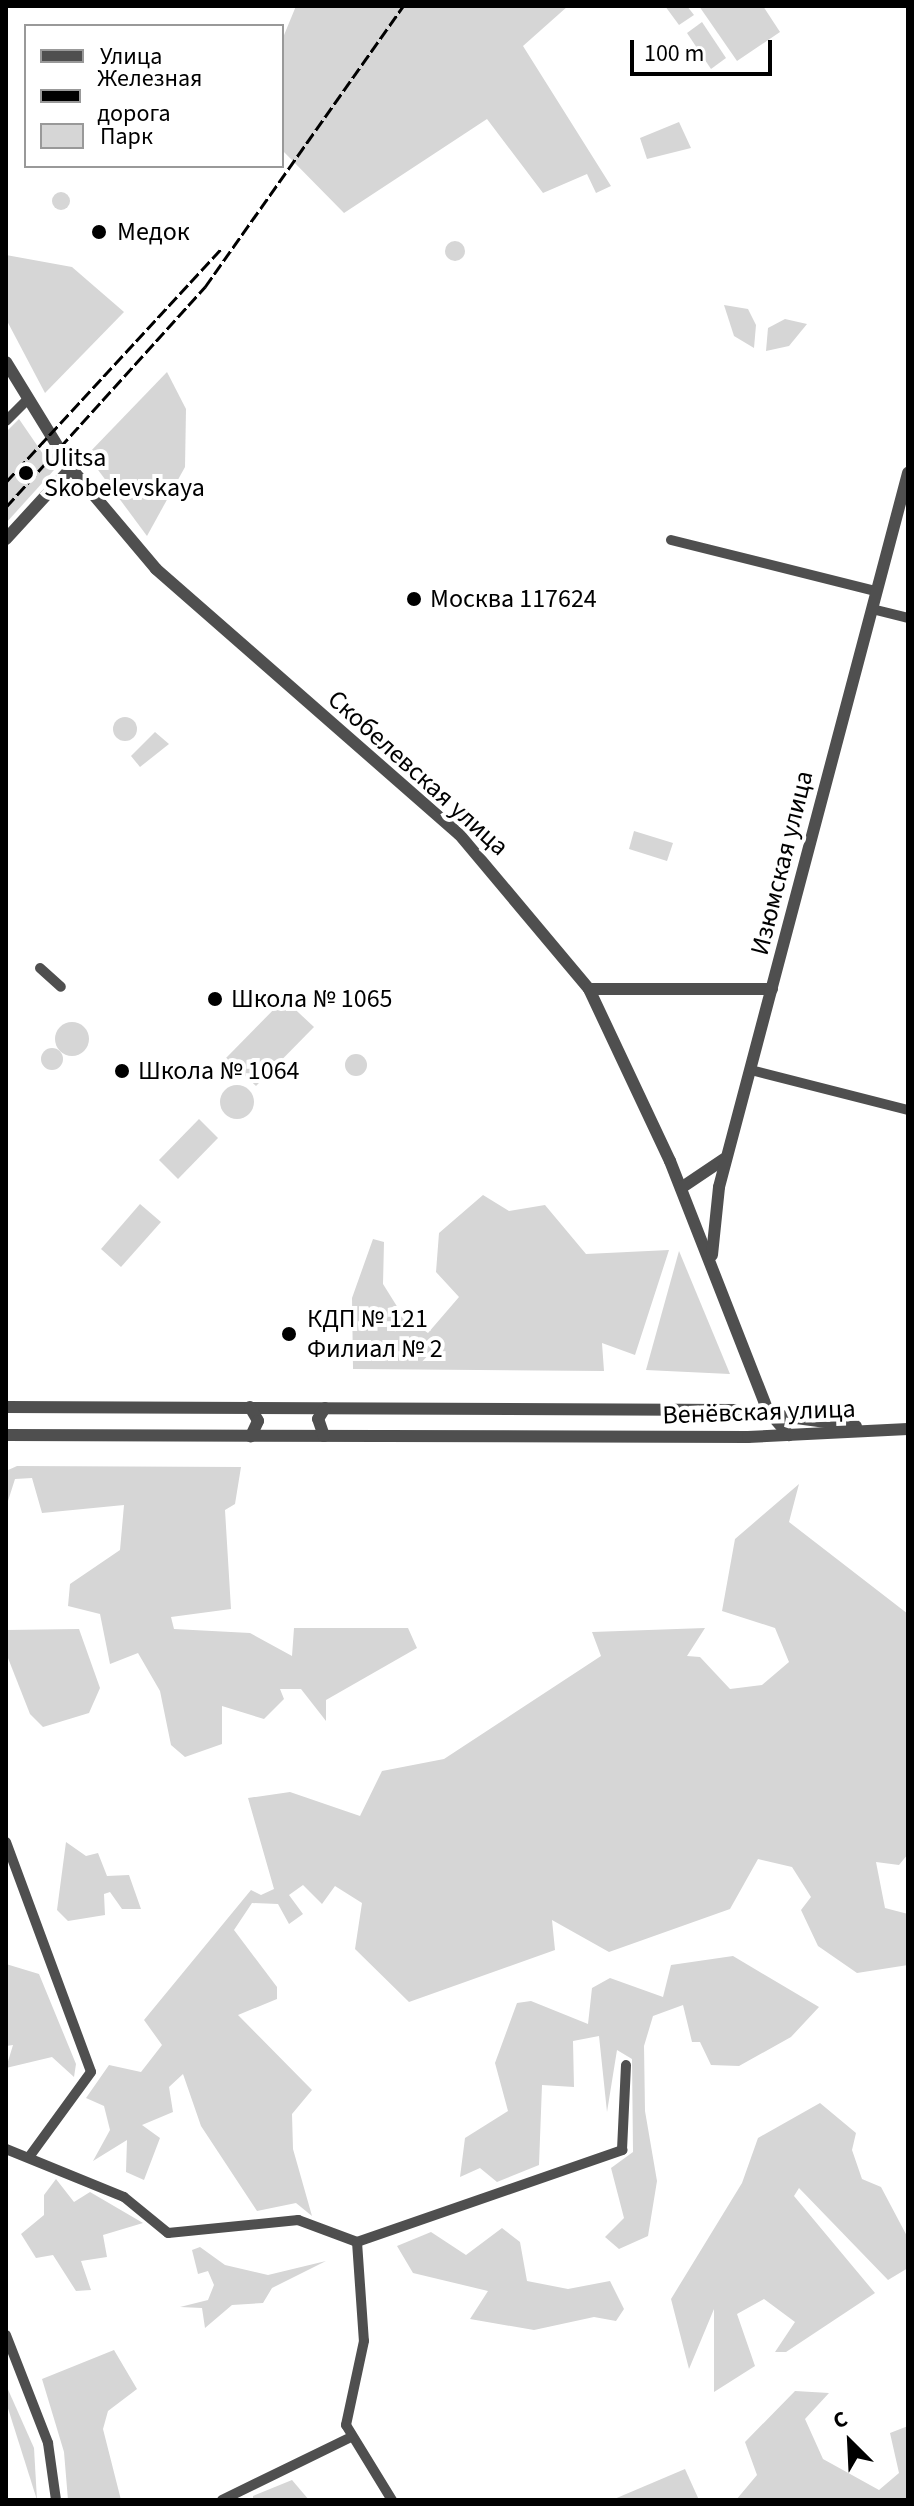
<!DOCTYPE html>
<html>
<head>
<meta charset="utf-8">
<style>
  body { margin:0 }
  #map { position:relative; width:914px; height:2506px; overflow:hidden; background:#fff; font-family:"Source Sans 3",sans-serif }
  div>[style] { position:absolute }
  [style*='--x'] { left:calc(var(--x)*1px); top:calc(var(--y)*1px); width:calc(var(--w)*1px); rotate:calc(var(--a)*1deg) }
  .green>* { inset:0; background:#d6d6d6 }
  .round { border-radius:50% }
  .minor>* { height:10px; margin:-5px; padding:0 5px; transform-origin:5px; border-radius:5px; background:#4f4f4f }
  .tertiary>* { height:12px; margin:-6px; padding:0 6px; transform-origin:6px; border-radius:6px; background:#4f4f4f }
  .rail>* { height:3px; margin-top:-1.5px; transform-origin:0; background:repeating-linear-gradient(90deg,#000 0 12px,transparent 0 16px) }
  .dots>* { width:22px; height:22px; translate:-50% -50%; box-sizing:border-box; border:4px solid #fff; border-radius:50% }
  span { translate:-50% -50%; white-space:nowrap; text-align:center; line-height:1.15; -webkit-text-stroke:8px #fff; paint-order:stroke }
  .poi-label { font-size:26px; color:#000 }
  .left { translate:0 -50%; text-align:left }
  .street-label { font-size:26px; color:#000 }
  .frame { position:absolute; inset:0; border:8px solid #000; pointer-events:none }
  .legend { position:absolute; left:24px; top:24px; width:260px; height:144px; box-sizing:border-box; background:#fff; border:2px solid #999; margin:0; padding:10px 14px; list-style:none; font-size:24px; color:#000 }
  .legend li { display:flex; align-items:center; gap:16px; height:40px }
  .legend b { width:40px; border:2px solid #999 }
  .north { position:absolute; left:810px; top:2402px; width:80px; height:80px; -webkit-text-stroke:6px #fff; paint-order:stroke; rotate:336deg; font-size:22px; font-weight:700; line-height:32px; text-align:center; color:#000 }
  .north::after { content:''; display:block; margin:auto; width:28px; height:36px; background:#000; clip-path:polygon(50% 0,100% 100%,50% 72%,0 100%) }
  .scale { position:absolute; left:630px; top:40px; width:142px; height:36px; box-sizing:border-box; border:4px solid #000; border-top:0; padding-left:10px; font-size:24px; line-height:28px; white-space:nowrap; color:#000; -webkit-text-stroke:6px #fff; paint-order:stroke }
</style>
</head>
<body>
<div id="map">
  <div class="green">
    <div style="clip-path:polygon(296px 6px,568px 6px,523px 46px,611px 186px,596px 193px,587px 174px,543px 193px,487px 119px,344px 213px,282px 150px,282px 40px)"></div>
    <div style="clip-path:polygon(665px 6px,687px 6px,694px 15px,679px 25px)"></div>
    <div style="clip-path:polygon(699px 6px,763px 6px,780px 32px,737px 61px)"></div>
    <div style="clip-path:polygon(702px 22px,726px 58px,711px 69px,687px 33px)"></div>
    <div style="clip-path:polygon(679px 122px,691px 148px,647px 159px,640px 138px)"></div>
    <div class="round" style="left:52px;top:192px;width:18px;height:18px"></div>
    <div class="round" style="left:445px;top:241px;width:20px;height:20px"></div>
    <div style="clip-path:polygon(6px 255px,72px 267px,124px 312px,45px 393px,6px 319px)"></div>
    <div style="clip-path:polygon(724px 305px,748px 309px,756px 325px,754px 348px,734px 336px)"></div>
    <div style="clip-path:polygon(785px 319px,807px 324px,789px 346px,766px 351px,768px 328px)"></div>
    <div style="clip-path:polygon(167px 372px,186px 409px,185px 467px,147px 536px,87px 455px)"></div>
    <div style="clip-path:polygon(19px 419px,54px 470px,6px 523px,6px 432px)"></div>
    <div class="round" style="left:113px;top:717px;width:24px;height:24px"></div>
    <div style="clip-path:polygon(155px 732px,169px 744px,140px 767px,131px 756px)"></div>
    <div style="clip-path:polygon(634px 831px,673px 843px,667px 861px,629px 849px)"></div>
    <div style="clip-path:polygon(284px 999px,314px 1027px,256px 1086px,226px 1058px)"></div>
    <div class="round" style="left:55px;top:1022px;width:34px;height:34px"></div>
    <div class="round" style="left:41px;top:1048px;width:22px;height:22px"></div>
    <div class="round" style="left:345px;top:1054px;width:22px;height:22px"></div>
    <div class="round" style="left:220px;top:1085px;width:34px;height:34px"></div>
    <div style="clip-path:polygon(199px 1119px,218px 1138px,178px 1179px,159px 1160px)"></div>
    <div style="clip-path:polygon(483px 1195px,509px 1211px,545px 1205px,586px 1254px,669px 1250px,635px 1355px,602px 1343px,604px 1371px,353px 1369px,352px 1298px,373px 1239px,384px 1242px,383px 1284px,403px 1316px,428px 1333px,459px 1297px,436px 1272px,439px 1233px)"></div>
    <div style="clip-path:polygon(140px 1204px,161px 1222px,121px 1267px,101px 1249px)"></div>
    <div style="clip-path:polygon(679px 1251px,730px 1374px,646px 1370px)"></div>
    <div style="clip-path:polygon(17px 1466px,241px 1467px,235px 1504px,225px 1510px,231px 1609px,171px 1617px,174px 1629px,250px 1633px,292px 1656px,294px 1628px,408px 1628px,417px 1648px,326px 1700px,326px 1721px,301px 1689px,280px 1689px,284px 1699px,264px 1719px,222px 1706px,222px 1744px,185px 1757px,171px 1745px,160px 1691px,138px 1653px,110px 1664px,100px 1614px,68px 1606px,70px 1584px,120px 1550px,124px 1505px,42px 1513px,32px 1478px,15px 1479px,8px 1501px,6px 1471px)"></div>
    <div style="clip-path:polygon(799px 1484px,789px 1522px,908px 1614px,908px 1854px,899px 1865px,876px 1862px,885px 1908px,908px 1914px,908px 1965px,857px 1973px,818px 1946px,801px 1910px,811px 1897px,792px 1867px,758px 1859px,730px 1909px,609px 1952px,552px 1920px,555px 1950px,409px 2002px,355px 1949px,362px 1903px,335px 1886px,322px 1904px,303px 1885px,289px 1895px,303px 1914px,289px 1924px,278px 1904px,252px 1903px,234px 1930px,277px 1987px,277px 1999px,238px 2015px,312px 2090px,292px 2114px,293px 2149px,312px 2216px,296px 2203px,257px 2211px,201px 2126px,183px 2074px,169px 2087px,173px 2112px,142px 2125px,160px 2138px,144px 2180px,126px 2172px,127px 2140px,93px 2161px,110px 2130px,104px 2106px,86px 2098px,109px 2065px,141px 2072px,162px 2045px,144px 2020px,251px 1890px,261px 1895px,274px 1889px,248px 1798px,290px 1792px,360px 1816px,382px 1771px,444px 1759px,601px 1656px,592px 1632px,705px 1628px,687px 1656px,700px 1657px,730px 1689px,762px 1685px,789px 1662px,775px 1628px,722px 1611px,735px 1539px)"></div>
    <div style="clip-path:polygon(79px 1629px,100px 1688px,89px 1713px,43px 1727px,30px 1714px,6px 1653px,6px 1630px)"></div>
    <div style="clip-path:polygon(66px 1842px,86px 1856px,98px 1853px,107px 1876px,129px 1875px,141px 1909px,122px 1909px,110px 1892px,104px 1894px,105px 1915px,68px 1921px,57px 1910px)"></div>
    <div style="clip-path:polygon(733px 1956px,819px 2007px,791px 2037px,739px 2066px,711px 2065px,700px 2042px,692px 2042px,683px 2005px,653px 2016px,644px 2046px,645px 2111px,657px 2181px,648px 2236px,619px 2249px,605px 2237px,624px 2218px,611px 2168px,633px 2152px,632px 2059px,617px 2050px,607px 2112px,599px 2036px,573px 2041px,574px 2087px,542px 2085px,539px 2165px,497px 2182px,480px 2168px,460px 2177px,465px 2138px,508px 2111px,495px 2063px,517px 2003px,531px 2001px,588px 2024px,592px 1988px,610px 1978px,663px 1997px,671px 1965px)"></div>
    <div style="clip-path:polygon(6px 1964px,39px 1974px,76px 2064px,74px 2077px,52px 2057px,6px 2068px,13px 2045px,6px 2046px)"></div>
    <div style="clip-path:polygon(820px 2103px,856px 2133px,852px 2150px,862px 2179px,881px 2187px,908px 2238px,908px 2268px,888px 2280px,799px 2188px,794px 2196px,875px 2293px,786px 2352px,775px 2352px,795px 2322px,764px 2299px,737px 2314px,755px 2366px,714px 2392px,714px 2309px,689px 2369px,671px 2299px,742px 2183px,758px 2138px)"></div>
    <div style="clip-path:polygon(56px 2179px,74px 2202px,90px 2192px,143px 2223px,103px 2235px,107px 2257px,81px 2261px,91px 2290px,76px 2291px,53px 2255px,36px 2258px,21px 2234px,44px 2215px,44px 2195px)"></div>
    <div style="clip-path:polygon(502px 2228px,520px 2242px,527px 2281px,568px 2289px,610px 2281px,624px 2309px,616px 2321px,594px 2317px,534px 2330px,470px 2319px,488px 2291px,413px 2273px,397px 2246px,431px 2232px,466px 2255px)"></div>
    <div style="clip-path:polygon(200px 2247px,225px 2265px,268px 2275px,326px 2261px,272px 2288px,263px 2303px,232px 2305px,205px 2328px,202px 2308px,180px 2307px,208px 2300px,214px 2285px,208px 2271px,198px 2274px,192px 2250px)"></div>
    <div style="clip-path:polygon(114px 2350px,137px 2389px,108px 2411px,103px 2429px,121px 2500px,68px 2500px,64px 2452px,42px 2379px)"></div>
    <div style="clip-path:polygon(6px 2385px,34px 2448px,37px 2500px,6px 2402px)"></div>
    <div style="clip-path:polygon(795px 2391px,829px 2393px,805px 2419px,823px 2459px,879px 2490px,899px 2473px,890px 2433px,908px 2426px,908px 2500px,736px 2500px,757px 2475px,745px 2442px)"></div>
    <div style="clip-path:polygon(685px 2469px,699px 2500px,612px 2500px)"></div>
    <div style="clip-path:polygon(292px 2480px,309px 2500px,253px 2500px,253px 2496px)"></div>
  </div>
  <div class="minor">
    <div style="--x:6;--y:421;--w:30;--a:-45"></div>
    <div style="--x:671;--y:540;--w:211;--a:14"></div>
    <div style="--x:872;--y:609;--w:37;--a:14"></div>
    <div style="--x:40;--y:968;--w:28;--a:42"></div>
    <div style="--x:751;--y:1070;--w:162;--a:14.3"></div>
    <div style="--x:6;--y:1842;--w:245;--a:69.7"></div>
    <div style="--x:91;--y:2072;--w:105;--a:126.1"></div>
    <div style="--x:6;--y:2149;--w:127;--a:22.1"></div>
    <div style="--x:124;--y:2197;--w:57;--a:39.3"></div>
    <div style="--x:168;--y:2233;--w:131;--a:-5.7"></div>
    <div style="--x:298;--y:2220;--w:63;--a:20.4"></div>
    <div style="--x:357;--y:2242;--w:281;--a:-19.1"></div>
    <div style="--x:622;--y:2150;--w:85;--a:-87.3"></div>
    <div style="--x:357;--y:2242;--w:99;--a:86"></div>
    <div style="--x:364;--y:2341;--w:86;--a:102.1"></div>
    <div style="--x:346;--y:2425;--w:88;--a:58.5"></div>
    <div style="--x:6;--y:2335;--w:116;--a:68.7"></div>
    <div style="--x:48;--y:2443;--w:58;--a:82"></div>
    <div style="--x:222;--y:2500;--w:144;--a:-26"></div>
  </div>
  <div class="tertiary">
    <div style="--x:6;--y:362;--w:124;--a:58.5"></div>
    <div style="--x:71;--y:468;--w:132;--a:49.9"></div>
    <div style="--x:156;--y:569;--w:403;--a:41.2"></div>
    <div style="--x:459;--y:834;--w:202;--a:50"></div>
    <div style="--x:589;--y:989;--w:190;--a:64.8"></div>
    <div style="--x:670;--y:1161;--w:269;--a:68.6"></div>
    <div style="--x:768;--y:1411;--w:32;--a:49"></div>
    <div style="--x:6;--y:539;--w:96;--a:-47.5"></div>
    <div style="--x:589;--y:989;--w:183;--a:0"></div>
    <div style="--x:681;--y:1188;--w:52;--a:-34"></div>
    <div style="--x:712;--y:1255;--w:68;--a:-84.1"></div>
    <div style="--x:719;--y:1187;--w:739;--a:-75.17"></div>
    <div style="--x:6;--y:1407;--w:731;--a:0.24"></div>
    <div style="--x:737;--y:1410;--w:120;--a:7.7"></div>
    <div style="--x:250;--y:1407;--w:16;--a:60"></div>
    <div style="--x:258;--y:1421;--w:17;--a:115"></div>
    <div style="--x:6;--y:1435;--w:742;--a:0.15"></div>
    <div style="--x:748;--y:1437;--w:160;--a:-2.9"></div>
    <div style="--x:324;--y:1436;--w:18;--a:-109"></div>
    <div style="--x:318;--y:1419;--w:13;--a:-58"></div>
  </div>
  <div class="rail">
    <div style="--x:6;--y:482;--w:317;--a:-47.3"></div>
    <div style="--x:6;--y:507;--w:297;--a:-47.9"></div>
    <div style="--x:205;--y:287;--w:344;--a:-54.8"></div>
  </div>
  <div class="dots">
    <div style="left:99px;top:232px;background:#000"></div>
    <div style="left:26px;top:473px;background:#000"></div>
    <div style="left:414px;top:599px;background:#000"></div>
    <div style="left:215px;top:999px;background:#000"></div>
    <div style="left:122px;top:1071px;background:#000"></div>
    <div style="left:289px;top:1334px;background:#000"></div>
  </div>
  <div class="poi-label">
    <span class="left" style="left:117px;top:232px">Медок</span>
    <span class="left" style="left:44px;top:473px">Ulitsa<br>Skobelevskaya</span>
    <span class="left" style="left:430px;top:599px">Москва 117624</span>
    <span class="left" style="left:231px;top:999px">Школа № 1065</span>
    <span class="left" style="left:138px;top:1071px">Школа № 1064</span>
    <span class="left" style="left:307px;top:1334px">КДП № 121<br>Филиал № 2</span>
  </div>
  <div class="street-label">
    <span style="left:418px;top:773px;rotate:42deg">Скобелевская улица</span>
    <span style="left:782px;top:863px;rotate:-76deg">Изюмская улица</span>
    <span style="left:759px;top:1412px;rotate:-2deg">Венёвская улица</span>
  </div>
  <div class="frame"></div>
  <ul class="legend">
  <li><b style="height:10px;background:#4f4f4f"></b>Улица</li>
  <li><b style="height:10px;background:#000"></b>Железная дорога</li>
  <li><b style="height:22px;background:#d6d6d6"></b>Парк</li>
  </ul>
  <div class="north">С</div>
  <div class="scale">100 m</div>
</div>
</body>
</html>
